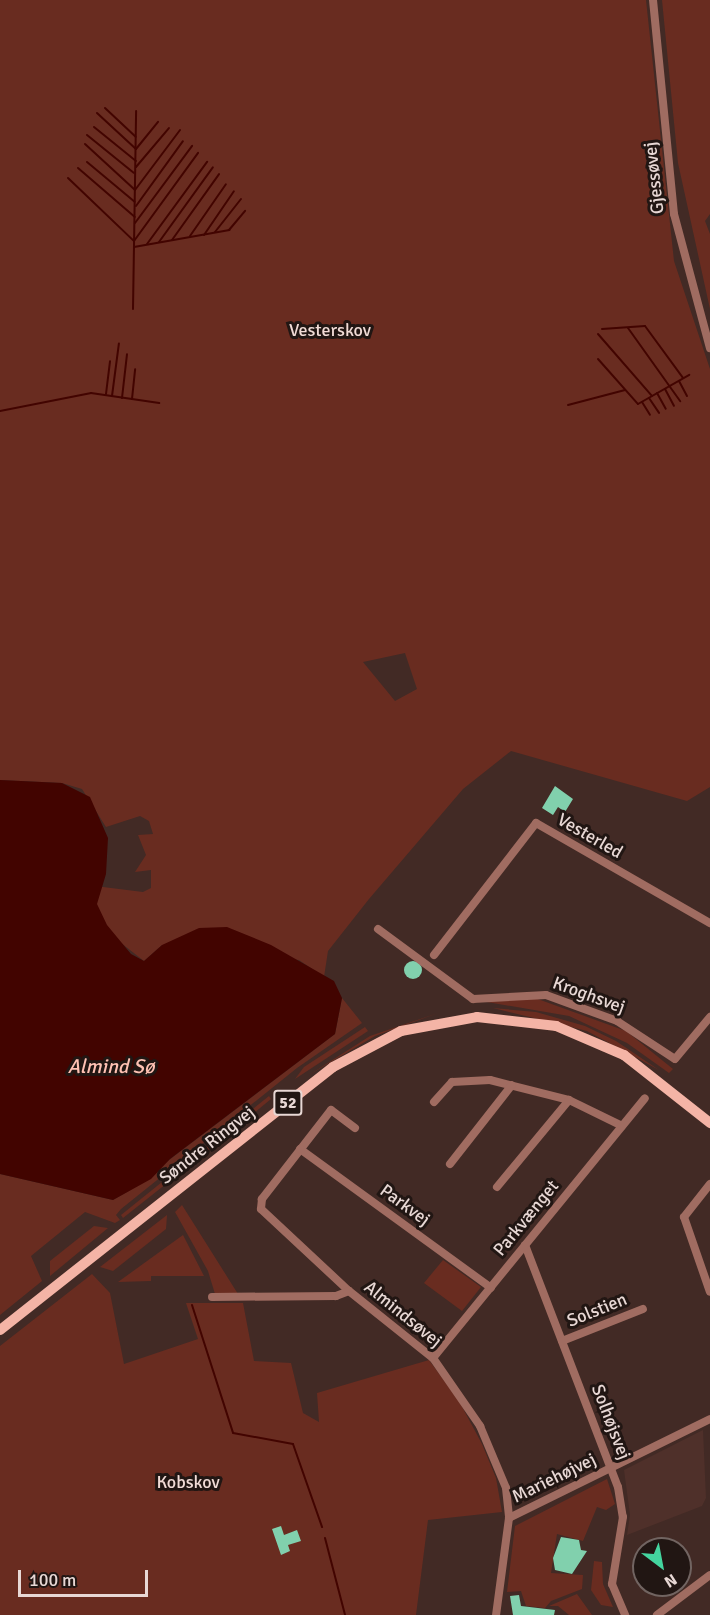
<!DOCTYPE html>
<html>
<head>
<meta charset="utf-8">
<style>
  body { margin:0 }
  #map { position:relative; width:710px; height:1615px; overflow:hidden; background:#422a25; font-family:Signika,sans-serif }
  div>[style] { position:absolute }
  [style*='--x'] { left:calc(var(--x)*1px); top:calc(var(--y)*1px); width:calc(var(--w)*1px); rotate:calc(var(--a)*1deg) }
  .built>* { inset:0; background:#4f302a }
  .green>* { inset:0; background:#692c20 }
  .water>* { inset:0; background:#420400 }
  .stream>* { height:2px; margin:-1px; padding:0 1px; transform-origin:1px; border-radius:1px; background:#420400 }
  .building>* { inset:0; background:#81d0ad }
  .round { border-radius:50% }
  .minor>* { height:8px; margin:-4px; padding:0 4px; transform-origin:4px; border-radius:4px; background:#a06c61 }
  .major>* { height:10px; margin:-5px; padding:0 5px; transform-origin:5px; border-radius:5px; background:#f4b4a6 }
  span { translate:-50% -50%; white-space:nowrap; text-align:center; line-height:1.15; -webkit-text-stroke:6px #211613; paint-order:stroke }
  .shield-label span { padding:2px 4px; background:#211613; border:2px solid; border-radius:4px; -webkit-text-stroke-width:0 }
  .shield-label { font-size:16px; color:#e8d8d5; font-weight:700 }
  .street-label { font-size:18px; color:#e8d8d5 }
  .park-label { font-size:18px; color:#f1dbd6 }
  .water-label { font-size:20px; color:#ffc1b3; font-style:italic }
  .north { position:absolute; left:632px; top:1537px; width:60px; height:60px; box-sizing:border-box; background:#211613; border:2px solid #716461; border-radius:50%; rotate:148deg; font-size:16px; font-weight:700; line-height:24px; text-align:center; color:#e8d8d5 }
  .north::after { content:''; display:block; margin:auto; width:21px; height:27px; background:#44d49f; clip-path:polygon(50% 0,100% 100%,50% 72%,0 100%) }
  .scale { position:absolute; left:18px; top:1570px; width:130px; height:27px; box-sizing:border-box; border:3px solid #e8d8d5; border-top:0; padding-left:8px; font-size:18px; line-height:21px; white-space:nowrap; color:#e8d8d5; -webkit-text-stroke:4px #211613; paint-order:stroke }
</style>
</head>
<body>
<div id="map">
  <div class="built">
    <div style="clip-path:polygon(703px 1430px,706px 1498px,702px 1506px,627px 1535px,630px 1515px,624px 1470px)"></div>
  </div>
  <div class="green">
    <div style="clip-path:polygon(evenodd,0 0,646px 0,674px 261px,710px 369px,710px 787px,687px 801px,511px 751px,463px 789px,369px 899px,328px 951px,324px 977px,299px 960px,162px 945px,144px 961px,116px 939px,79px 884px,143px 892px,151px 888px,151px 870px,135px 872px,146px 855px,138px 835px,153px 834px,149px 821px,140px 816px,106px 827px,82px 789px,62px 783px,0 780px,0 0,405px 653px,417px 689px,395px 701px,363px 662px,405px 653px)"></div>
    <div style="clip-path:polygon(662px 0,710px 0,710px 214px,705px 221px,710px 234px,710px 309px,678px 163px)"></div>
    <div style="clip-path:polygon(342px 998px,362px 1023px,297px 1068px,121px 1209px,116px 1215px,120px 1220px,115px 1223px,85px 1212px,31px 1256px,42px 1281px,0 1315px,0 1174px,113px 1200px,127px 1192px,335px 1034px)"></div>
    <div style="clip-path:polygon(535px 998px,626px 1031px,673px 1069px,669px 1073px,627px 1043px,569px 1016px,481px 1001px)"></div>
    <div style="clip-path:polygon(493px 1008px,536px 1012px,585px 1026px,616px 1041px,659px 1070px,587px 1031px)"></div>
    <div style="clip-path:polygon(438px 1013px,375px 1036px,309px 1075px,370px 1036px)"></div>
    <div style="clip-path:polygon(365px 1027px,368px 1031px,295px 1079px,304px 1067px)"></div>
    <div style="clip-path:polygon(269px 1096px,271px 1099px,219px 1142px,123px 1218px,121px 1215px)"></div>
    <div style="clip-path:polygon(182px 1205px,238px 1294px,215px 1294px,208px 1271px,175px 1212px)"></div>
    <div style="clip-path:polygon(167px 1215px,166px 1229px,113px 1271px,100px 1267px)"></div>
    <div style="clip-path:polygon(94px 1226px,108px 1228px,50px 1276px,50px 1261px)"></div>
    <div style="clip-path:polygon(183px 1235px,204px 1276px,151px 1276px,151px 1281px,118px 1282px)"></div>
    <div style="clip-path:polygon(443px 1260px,481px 1287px,462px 1311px,424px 1283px)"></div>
    <div style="clip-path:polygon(92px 1274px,110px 1293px,124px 1364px,198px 1339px,186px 1303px,243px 1303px,254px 1361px,291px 1363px,303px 1413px,319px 1422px,317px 1393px,429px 1360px,459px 1401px,482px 1444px,496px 1478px,502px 1512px,428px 1520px,416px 1615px,0 1615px,0 1346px)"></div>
    <div style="clip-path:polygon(607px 1479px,615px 1504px,606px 1510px,597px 1507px,583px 1541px,557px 1534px,551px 1573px,583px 1575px,582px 1589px,551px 1601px,545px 1608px,526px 1606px,521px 1591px,507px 1592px,515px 1526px)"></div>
    <div style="clip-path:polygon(594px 1561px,602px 1562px,603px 1584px,613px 1607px,601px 1605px,591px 1590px)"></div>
    <div style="clip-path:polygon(577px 1594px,592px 1615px,569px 1615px,558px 1606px,549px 1606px)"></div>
  </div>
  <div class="water">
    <div style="clip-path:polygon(0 780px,62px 783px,90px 797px,108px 838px,106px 874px,97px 904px,107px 925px,131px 954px,144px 961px,162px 945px,199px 928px,227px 927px,271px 945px,334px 981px,342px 998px,335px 1034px,170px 1159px,151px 1179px,113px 1200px,0 1174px)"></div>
  </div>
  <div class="stream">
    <div style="--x:105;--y:108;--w:42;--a:43.1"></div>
    <div style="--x:97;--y:113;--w:53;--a:42.7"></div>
    <div style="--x:136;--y:149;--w:35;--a:-51"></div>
    <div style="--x:94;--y:127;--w:54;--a:39"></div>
    <div style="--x:87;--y:135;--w:60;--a:39"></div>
    <div style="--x:85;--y:144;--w:68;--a:42.6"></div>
    <div style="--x:135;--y:190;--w:75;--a:-53.1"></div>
    <div style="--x:87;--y:162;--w:62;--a:39.8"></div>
    <div style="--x:136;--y:167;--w:51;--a:-49.8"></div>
    <div style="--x:78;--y:168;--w:75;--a:40.7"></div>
    <div style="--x:68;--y:178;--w:91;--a:43.7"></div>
    <div style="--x:134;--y:241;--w:109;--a:-54"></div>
    <div style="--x:136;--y:206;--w:80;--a:-54.1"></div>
    <div style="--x:135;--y:223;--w:96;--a:-53.5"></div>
    <div style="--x:215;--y:232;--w:42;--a:-51.8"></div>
    <div style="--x:204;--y:235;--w:53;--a:-55.7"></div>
    <div style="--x:190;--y:236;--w:63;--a:-55.3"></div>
    <div style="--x:172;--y:240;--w:81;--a:-54.5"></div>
    <div style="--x:159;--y:242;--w:92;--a:-54.2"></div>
    <div style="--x:147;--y:244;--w:102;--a:-53.8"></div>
    <div style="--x:134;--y:247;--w:97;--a:-10.1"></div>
    <div style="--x:229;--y:230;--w:25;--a:-50"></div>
    <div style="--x:133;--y:309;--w:198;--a:-89.1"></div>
    <div style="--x:628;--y:328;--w:90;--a:54.5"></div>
    <div style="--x:602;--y:329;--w:43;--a:-4"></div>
    <div style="--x:645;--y:326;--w:64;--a:53.8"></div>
    <div style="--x:598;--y:334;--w:82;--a:48.9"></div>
    <div style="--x:598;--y:359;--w:60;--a:48.4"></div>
    <div style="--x:638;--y:404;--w:59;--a:-29.6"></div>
    <div style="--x:679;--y:381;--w:17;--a:62"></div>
    <div style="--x:665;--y:389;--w:19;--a:62"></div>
    <div style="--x:657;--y:393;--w:18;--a:61"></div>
    <div style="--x:106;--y:394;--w:33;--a:-83"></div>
    <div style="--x:112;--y:396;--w:53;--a:-82.5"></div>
    <div style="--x:122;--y:398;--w:44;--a:-83.5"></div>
    <div style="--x:649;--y:398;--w:18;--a:56"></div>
    <div style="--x:132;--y:399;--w:30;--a:-84"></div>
    <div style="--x:642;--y:402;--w:15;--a:58"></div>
    <div style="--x:568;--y:405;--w:59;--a:-14.7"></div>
    <div style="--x:0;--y:411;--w:93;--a:-11.2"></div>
    <div style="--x:91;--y:393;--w:69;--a:8.4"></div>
    <div style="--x:192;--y:1305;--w:134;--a:72.2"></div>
    <div style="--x:233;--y:1433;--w:61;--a:10.4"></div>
    <div style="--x:293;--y:1444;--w:88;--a:70.7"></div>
    <div style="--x:325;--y:1538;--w:80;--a:75.4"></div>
  </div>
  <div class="building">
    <div style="clip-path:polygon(555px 786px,573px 799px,565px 812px,558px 807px,553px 815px,542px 808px)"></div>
    <div class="round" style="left:404px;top:961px;width:18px;height:18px"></div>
    <div style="clip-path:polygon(281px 1526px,284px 1535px,297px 1530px,301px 1541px,288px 1545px,290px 1551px,281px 1555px,272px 1529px)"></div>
    <div style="clip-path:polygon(561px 1537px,579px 1540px,581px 1550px,587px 1551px,572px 1574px,555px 1570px,553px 1558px)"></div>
    <div style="clip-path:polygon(519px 1595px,521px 1606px,555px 1610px,554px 1615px,513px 1615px,510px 1596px)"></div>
  </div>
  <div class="minor">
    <div style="--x:653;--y:0;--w:215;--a:84.4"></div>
    <div style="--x:674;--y:214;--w:139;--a:75"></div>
    <div style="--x:378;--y:929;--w:118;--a:36.4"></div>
    <div style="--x:473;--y:999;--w:73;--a:-3.1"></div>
    <div style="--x:546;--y:995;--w:76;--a:20.1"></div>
    <div style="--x:617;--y:1021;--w:69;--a:33.2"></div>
    <div style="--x:675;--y:1059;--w:55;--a:-50.2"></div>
    <div style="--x:434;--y:955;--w:167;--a:-52.3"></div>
    <div style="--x:536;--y:823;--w:201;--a:29.9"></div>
    <div style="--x:434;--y:1102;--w:27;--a:-48"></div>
    <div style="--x:452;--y:1082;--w:38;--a:-3"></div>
    <div style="--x:490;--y:1080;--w:81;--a:14.2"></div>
    <div style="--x:569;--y:1100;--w:59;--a:26.1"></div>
    <div style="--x:355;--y:1128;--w:30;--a:-143"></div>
    <div style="--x:331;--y:1110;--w:113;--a:127.8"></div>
    <div style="--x:262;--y:1199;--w:10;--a:96"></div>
    <div style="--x:261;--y:1209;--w:120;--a:43"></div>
    <div style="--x:349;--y:1291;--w:107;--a:38.6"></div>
    <div style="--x:433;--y:1358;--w:83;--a:55.3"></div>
    <div style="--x:480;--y:1426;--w:67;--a:67.2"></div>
    <div style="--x:506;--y:1488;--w:30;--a:84"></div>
    <div style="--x:509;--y:1518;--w:98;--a:97.6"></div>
    <div style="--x:300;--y:1149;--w:236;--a:36"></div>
    <div style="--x:450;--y:1164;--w:100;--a:-51.9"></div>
    <div style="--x:710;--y:1184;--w:42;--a:128.2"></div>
    <div style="--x:684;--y:1217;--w:79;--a:70.9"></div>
    <div style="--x:497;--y:1187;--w:113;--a:-50.4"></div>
    <div style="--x:525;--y:1245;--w:259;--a:69"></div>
    <div style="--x:618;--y:1487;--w:30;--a:81"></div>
    <div style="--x:623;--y:1517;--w:68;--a:99.3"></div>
    <div style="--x:612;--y:1584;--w:34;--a:67"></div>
    <div style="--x:212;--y:1297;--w:124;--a:-0.5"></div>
    <div style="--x:336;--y:1296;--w:14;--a:-21"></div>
    <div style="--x:562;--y:1341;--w:87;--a:-21.6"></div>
    <div style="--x:433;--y:1358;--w:335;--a:-50.8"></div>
    <div style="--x:509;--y:1518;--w:224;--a:-26.2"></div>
    <div style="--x:657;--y:1615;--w:66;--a:-37"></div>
  </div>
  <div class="major">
    <div style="--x:0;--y:1330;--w:424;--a:-38.3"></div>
    <div style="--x:333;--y:1067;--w:77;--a:-27.9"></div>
    <div style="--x:401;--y:1031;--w:77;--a:-10.4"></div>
    <div style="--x:477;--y:1017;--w:80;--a:6.5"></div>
    <div style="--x:556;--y:1026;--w:74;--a:23.1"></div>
    <div style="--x:624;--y:1055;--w:110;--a:38.3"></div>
  </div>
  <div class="shield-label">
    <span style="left:288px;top:1103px">52</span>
  </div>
  <div class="street-label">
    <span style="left:654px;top:178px;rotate:-96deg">Gjessøvej</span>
    <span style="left:590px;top:836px;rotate:30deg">Vesterled</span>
    <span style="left:589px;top:995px;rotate:20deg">Kroghsvej</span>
    <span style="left:207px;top:1145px;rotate:-38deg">Søndre Ringvej</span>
    <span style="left:405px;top:1205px;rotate:36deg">Parkvej</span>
    <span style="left:526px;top:1218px;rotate:-51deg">Parkvænget</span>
    <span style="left:597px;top:1310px;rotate:-22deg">Solstien</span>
    <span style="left:403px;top:1314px;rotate:39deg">Almindsøvej</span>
    <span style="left:611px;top:1422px;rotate:69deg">Solhøjsvej</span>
    <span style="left:554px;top:1478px;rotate:-26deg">Mariehøjvej</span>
  </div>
  <div class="park-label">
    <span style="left:330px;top:330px">Vesterskov</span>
    <span style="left:188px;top:1482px">Kobskov</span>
  </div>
  <div class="water-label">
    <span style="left:111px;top:1066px">Almind Sø</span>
  </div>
  <div class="north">N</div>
  <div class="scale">100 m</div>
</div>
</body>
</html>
